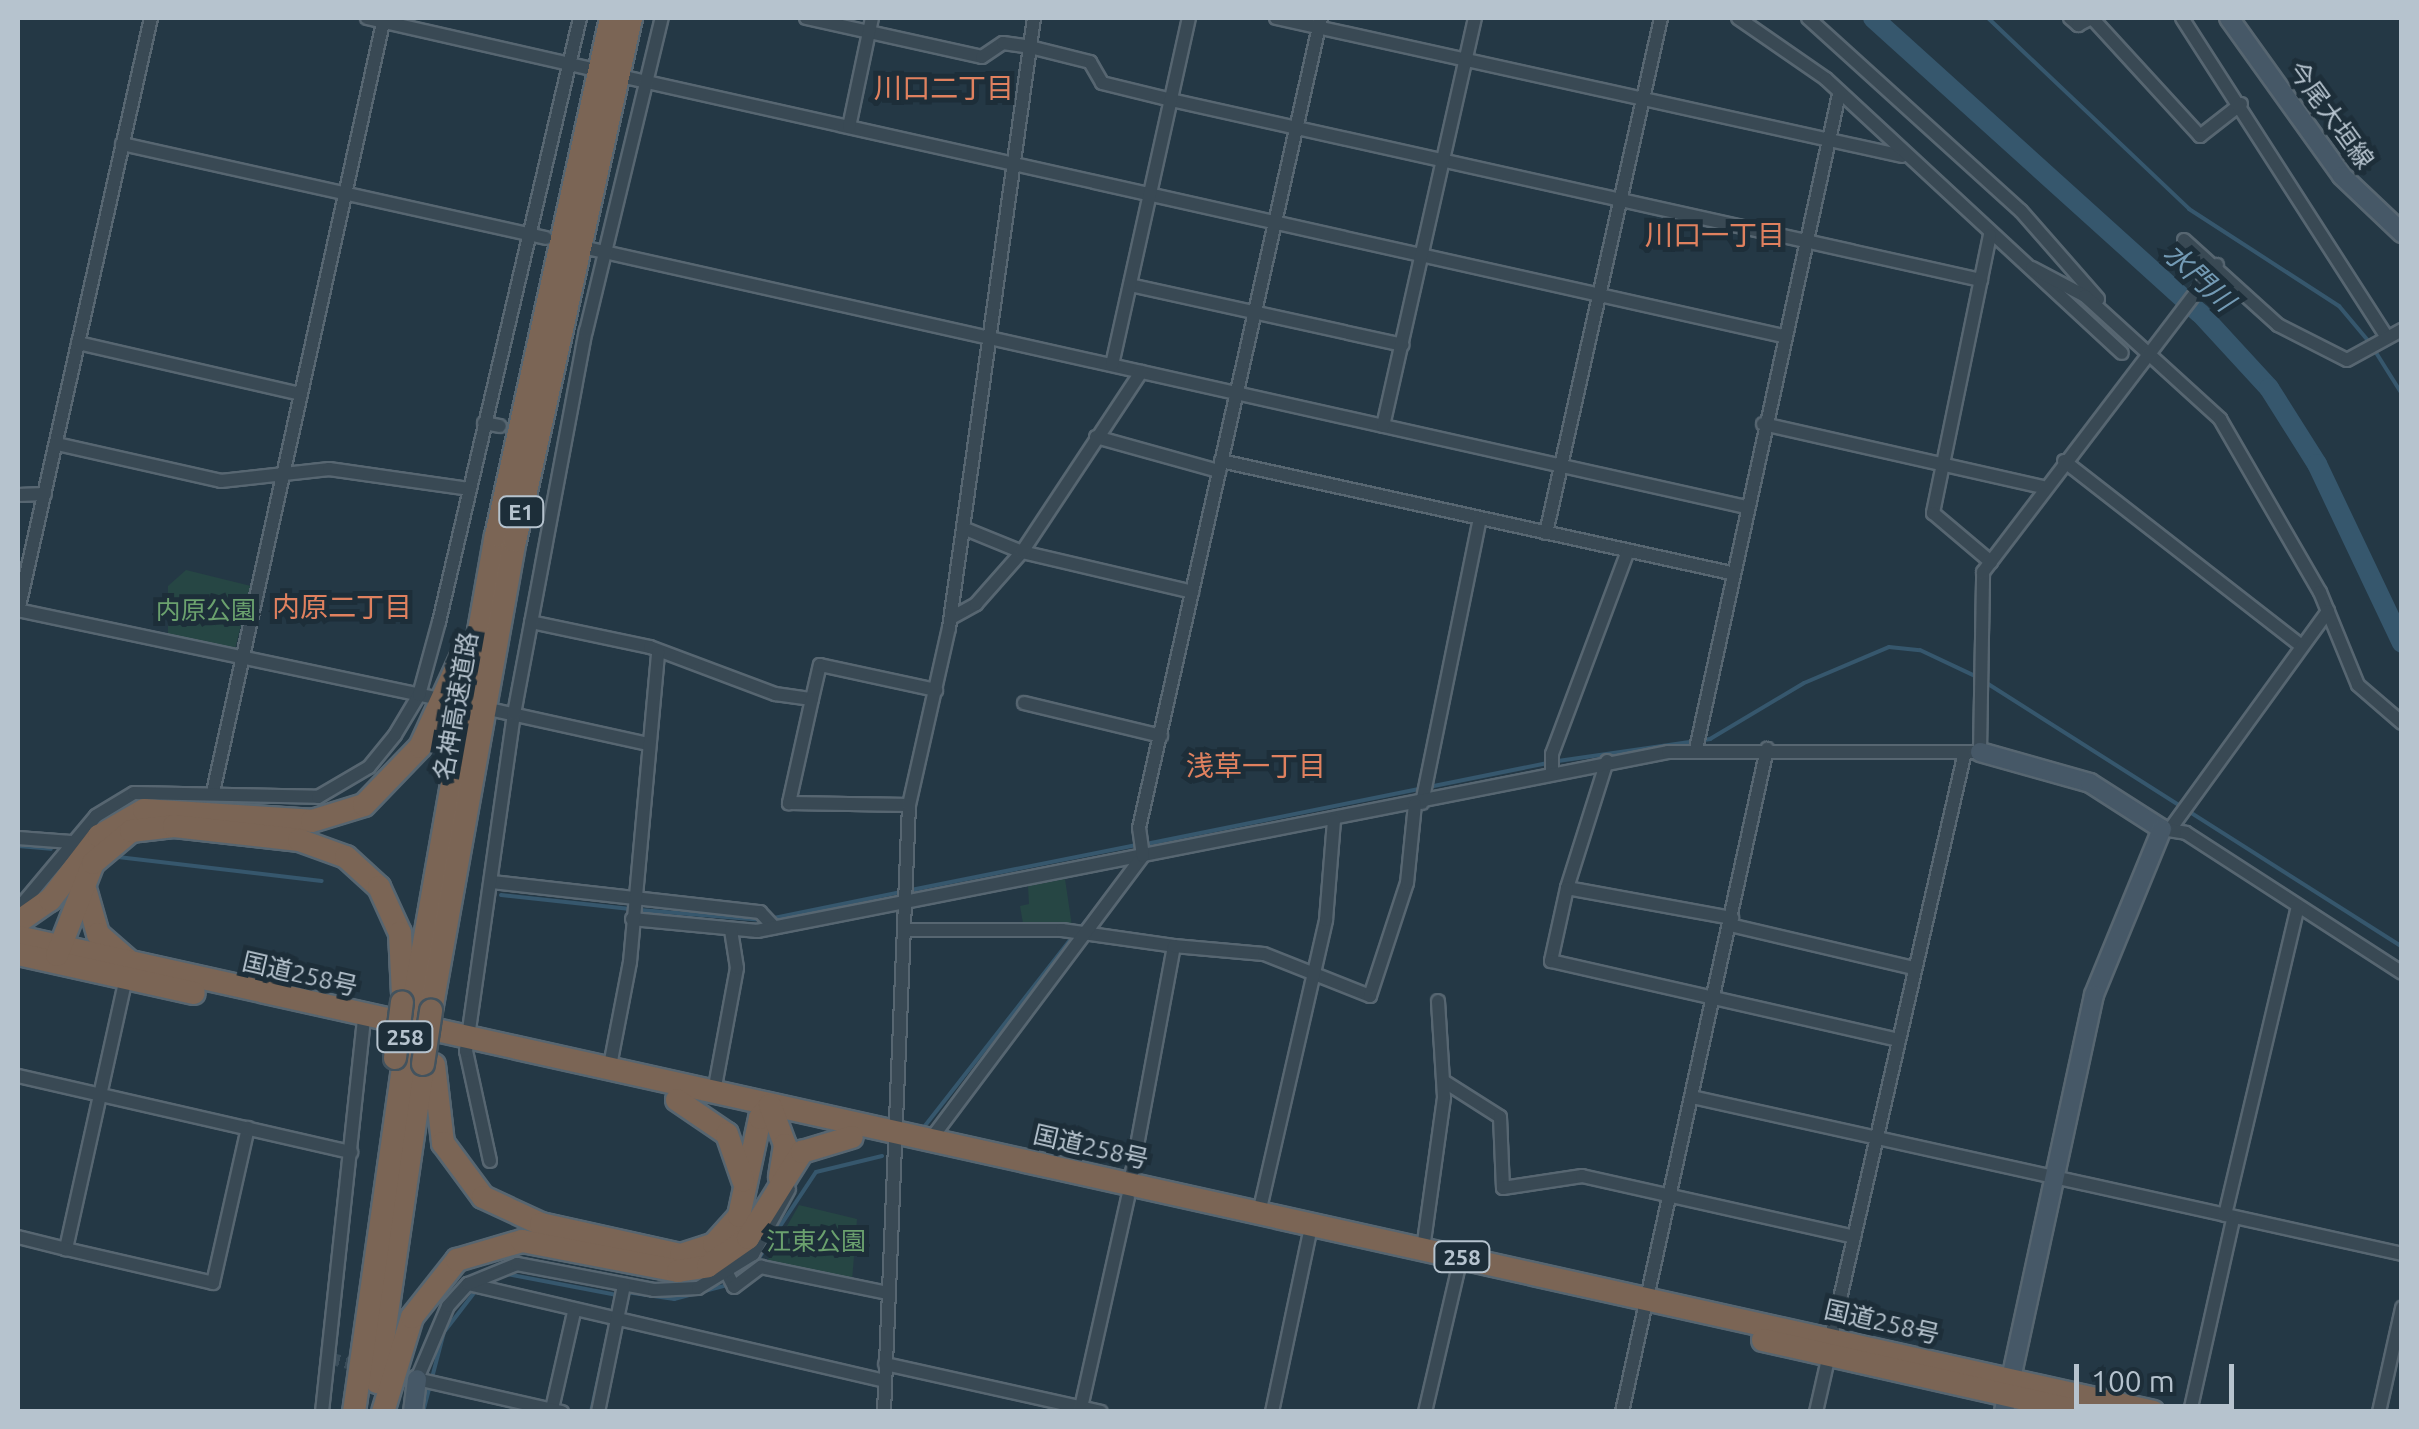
<!DOCTYPE html>
<html>
<head>
<meta charset="utf-8">
<style>
  body { margin:0 }
  #map { position:relative; width:2419px; height:1429px; overflow:hidden; background:#243845; font-family:Ubuntu,"Noto Sans JP",sans-serif }
  div>[style] { position:absolute }
  [style*='--x'] { left:calc(var(--x)*1px); top:calc(var(--y)*1px); width:calc(var(--w)*1px); rotate:calc(var(--a)*1deg) }
  .green>* { inset:0; background:#264644 }
  .stream>* { height:4px; margin:-2px; padding:0 2px; transform-origin:2px; border-radius:2px; background:#36576d }
  .river>* { height:20px; margin:-10px; padding:0 10px; transform-origin:10px; border-radius:10px; background:#36576d }
  .street-tunnel>* { height:12px; margin-top:-6px; transform-origin:0; background:repeating-linear-gradient(90deg,#3a4d5a 0 12px,transparent 0 18px) }
  .roads { filter:drop-shadow(2px 0 #576671) drop-shadow(-2px 0 #576671) drop-shadow(0 2px #576671) drop-shadow(0 -2px #576671) }
  .street>* { height:12px; margin:-6px; padding:0 6px; transform-origin:6px; border-radius:6px; background:#394954 }
  .secondary>* { height:18px; margin:-9px; padding:0 9px; transform-origin:9px; border-radius:9px; background:#465867 }
  .highway>* { height:22px; margin:-11px; padding:0 11px; transform-origin:11px; border-radius:11px; background:#7b6555 }
  .bridges { filter:drop-shadow(2px 0 #43535e) drop-shadow(-2px 0 #43535e) drop-shadow(0 2px #43535e) drop-shadow(0 -2px #43535e) }
  .highway-bridge>* { height:22px; margin:-11px; padding:0 11px; transform-origin:11px; border-radius:11px; background:#7b6555 }
  span { translate:-50% -50%; white-space:nowrap; text-align:center; line-height:1.15; -webkit-text-stroke:10px #1d2e39; paint-order:stroke }
  .shield-label span { padding:2px 8px; background:#1d2e39; border:2px solid; border-radius:8px; -webkit-text-stroke-width:0 }
  .shield-label { font-size:22px; color:#b6c3ce; font-weight:700 }
  .street-label { font-size:25px; color:#b6c3ce }
  .park-label { font-size:25px; color:#6ba16e }
  .neighbourhood-label { font-size:28px; color:#e0815f }
  .water-label { font-size:28px; color:#739ab4; font-style:italic }
  .frame { position:absolute; inset:0; border:20px solid #b6c3ce; pointer-events:none }
  .scale { position:absolute; left:2074px; top:1364px; width:160px; height:45px; box-sizing:border-box; border:5px solid #b6c3ce; border-top:0; padding-left:12px; font-size:30px; line-height:35px; white-space:nowrap; color:#b6c3ce; -webkit-text-stroke:8px #1d2e39; paint-order:stroke }
</style>
</head>
<body>
<div id="map">
  <div class="green">
    <div style="clip-path:polygon(186px 570px,251px 586px,234px 653px,168px 636px,168px 586px)"></div>
    <div style="clip-path:polygon(1065px 879px,1072px 926px,1024px 929px,1020px 906px,1029px 904px,1028px 886px)"></div>
    <div style="clip-path:polygon(799px 1205px,857px 1219px,852px 1281px,766px 1263px)"></div>
  </div>
  <div class="stream">
    <div style="--x:1988;--y:18;--w:277;--a:43.5"></div>
    <div style="--x:2189;--y:209;--w:179;--a:32.9"></div>
    <div style="--x:2339;--y:306;--w:48;--a:50"></div>
    <div style="--x:2375;--y:351;--w:51;--a:57.9"></div>
    <div style="--x:1985;--y:682;--w:494;--a:32.4"></div>
    <div style="--x:1558;--y:761;--w:154;--a:-8.2"></div>
    <div style="--x:1710;--y:739;--w:109;--a:-30.8"></div>
    <div style="--x:1804;--y:683;--w:92;--a:-23"></div>
    <div style="--x:1889;--y:647;--w:31;--a:6"></div>
    <div style="--x:1920;--y:650;--w:63;--a:25.3"></div>
    <div style="--x:1146;--y:844;--w:411;--a:-11.4"></div>
    <div style="--x:18;--y:846;--w:33;--a:5"></div>
    <div style="--x:118;--y:857;--w:205;--a:6.7"></div>
    <div style="--x:911;--y:890;--w:230;--a:-11.3"></div>
    <div style="--x:501;--y:895;--w:130;--a:6.2"></div>
    <div style="--x:640;--y:910;--w:124;--a:4.6"></div>
    <div style="--x:774;--y:918;--w:130;--a:-11.6"></div>
    <div style="--x:1080;--y:928;--w:25;--a:-50"></div>
    <div style="--x:924;--y:1127;--w:242;--a:-52"></div>
    <div style="--x:755;--y:1264;--w:110;--a:-56.5"></div>
    <div style="--x:816;--y:1172;--w:68;--a:-13.6"></div>
    <div style="--x:507;--y:1274;--w:112;--a:10.8"></div>
    <div style="--x:626;--y:1292;--w:49;--a:8.3"></div>
    <div style="--x:674;--y:1299;--w:52;--a:-14.6"></div>
    <div style="--x:423;--y:1412;--w:83;--a:-75.3"></div>
    <div style="--x:444;--y:1332;--w:54;--a:-52.5"></div>
    <div style="--x:591;--y:1412;--w:71;--a:-77.7"></div>
  </div>
  <div class="river">
    <div style="--x:1873;--y:18;--w:440;--a:42.1"></div>
    <div style="--x:2200;--y:313;--w:102;--a:47.4"></div>
    <div style="--x:2269;--y:388;--w:90;--a:57.7"></div>
    <div style="--x:2317;--y:464;--w:198;--a:64.6"></div>
  </div>
  <div class="street-tunnel">
    <div style="--x:328;--y:1358;--w:37;--a:14"></div>
  </div>
  <div class="roads">
    <div class="street">
      <div style="--x:367;--y:18;--w:226;--a:12.8"></div>
      <div style="--x:806;--y:18;--w:180;--a:12.5"></div>
      <div style="--x:982;--y:57;--w:25;--a:-34"></div>
      <div style="--x:1003;--y:43;--w:27;--a:8"></div>
      <div style="--x:1030;--y:47;--w:62;--a:14"></div>
      <div style="--x:1090;--y:62;--w:24;--a:60"></div>
      <div style="--x:1102;--y:83;--w:71;--a:13.8"></div>
      <div style="--x:1171;--y:100;--w:830;--a:12.53"></div>
      <div style="--x:1276;--y:18;--w:641;--a:12.43"></div>
      <div style="--x:1738;--y:18;--w:107;--a:34.7"></div>
      <div style="--x:1826;--y:79;--w:403;--a:42.8"></div>
      <div style="--x:1808;--y:18;--w:287;--a:42.2"></div>
      <div style="--x:2021;--y:211;--w:117;--a:48.8"></div>
      <div style="--x:2070;--y:18;--w:11;--a:41"></div>
      <div style="--x:2078;--y:25;--w:16;--a:-27"></div>
      <div style="--x:2092;--y:18;--w:160;--a:47.5"></div>
      <div style="--x:2200;--y:136;--w:52;--a:-38"></div>
      <div style="--x:2182;--y:18;--w:379;--a:57.3"></div>
      <div style="--x:629;--y:78;--w:1182;--a:12.6"></div>
      <div style="--x:849;--y:127;--w:111;--a:-78.1"></div>
      <div style="--x:122;--y:144;--w:434;--a:12.5"></div>
      <div style="--x:1990;--y:235;--w:284;--a:101.6"></div>
      <div style="--x:1933;--y:513;--w:76;--a:40.2"></div>
      <div style="--x:2184;--y:240;--w:127;--a:42.1"></div>
      <div style="--x:2278;--y:325;--w:77;--a:26.9"></div>
      <div style="--x:2347;--y:360;--w:63;--a:-28.6"></div>
      <div style="--x:591;--y:249;--w:1183;--a:12.59"></div>
      <div style="--x:2032;--y:268;--w:60;--a:27.8"></div>
      <div style="--x:2085;--y:296;--w:183;--a:42.3"></div>
      <div style="--x:2220;--y:419;--w:200;--a:60"></div>
      <div style="--x:2320;--y:592;--w:100;--a:67.8"></div>
      <div style="--x:2358;--y:685;--w:58;--a:40.8"></div>
      <div style="--x:1130;--y:285;--w:279;--a:12.4"></div>
      <div style="--x:78;--y:343;--w:228;--a:12.9"></div>
      <div style="--x:1112;--y:365;--w:355;--a:-77.5"></div>
      <div style="--x:484;--y:423;--w:16;--a:11"></div>
      <div style="--x:1763;--y:424;--w:287;--a:12.7"></div>
      <div style="--x:1383;--y:426;--w:418;--a:-77.3"></div>
      <div style="--x:1096;--y:437;--w:128;--a:15.5"></div>
      <div style="--x:57;--y:444;--w:168;--a:12.7"></div>
      <div style="--x:221;--y:481;--w:109;--a:-6.3"></div>
      <div style="--x:329;--y:469;--w:141;--a:8.1"></div>
      <div style="--x:1221;--y:461;--w:522;--a:12.39"></div>
      <div style="--x:2064;--y:461;--w:301;--a:37.9"></div>
      <div style="--x:18;--y:495;--w:27;--a:-2"></div>
      <div style="--x:963;--y:528;--w:64;--a:22.1"></div>
      <div style="--x:1022;--y:552;--w:175;--a:13.2"></div>
      <div style="--x:1546;--y:533;--w:528;--a:-77.41"></div>
      <div style="--x:18;--y:610;--w:427;--a:11.9"></div>
      <div style="--x:18;--y:611;--w:608;--a:-77.36"></div>
      <div style="--x:951;--y:618;--w:29;--a:-29"></div>
      <div style="--x:976;--y:604;--w:69;--a:-48.5"></div>
      <div style="--x:1022;--y:552;--w:216;--a:-56.5"></div>
      <div style="--x:531;--y:622;--w:122;--a:11.9"></div>
      <div style="--x:650;--y:647;--w:134;--a:20.6"></div>
      <div style="--x:775;--y:694;--w:37;--a:8"></div>
      <div style="--x:812;--y:699;--w:35;--a:-77"></div>
      <div style="--x:820;--y:665;--w:119;--a:12.2"></div>
      <div style="--x:812;--y:699;--w:107;--a:102.5"></div>
      <div style="--x:789;--y:803;--w:120;--a:1"></div>
      <div style="--x:1024;--y:703;--w:141;--a:13.5"></div>
      <div style="--x:493;--y:710;--w:158;--a:12.4"></div>
      <div style="--x:1696;--y:749;--w:670;--a:-77.68"></div>
      <div style="--x:1607;--y:761;--w:133;--a:107.5"></div>
      <div style="--x:1567;--y:888;--w:168;--a:10.3"></div>
      <div style="--x:1552;--y:773;--w:19;--a:-90"></div>
      <div style="--x:1552;--y:754;--w:217;--a:-69.5"></div>
      <div style="--x:213;--y:792;--w:793;--a:-77.54"></div>
      <div style="--x:1422;--y:803;--w:290;--a:-78.5"></div>
      <div style="--x:2171;--y:828;--w:268;--a:-54.1"></div>
      <div style="--x:2162;--y:829;--w:24;--a:9"></div>
      <div style="--x:2186;--y:833;--w:257;--a:32.9"></div>
      <div style="--x:18;--y:838;--w:53;--a:4.3"></div>
      <div style="--x:492;--y:882;--w:270;--a:6.4"></div>
      <div style="--x:760;--y:912;--w:21;--a:47"></div>
      <div style="--x:1567;--y:888;--w:75;--a:102.4"></div>
      <div style="--x:1551;--y:961;--w:356;--a:12.8"></div>
      <div style="--x:18;--y:909;--w:121;--a:-50"></div>
      <div style="--x:96;--y:816;--w:44;--a:-31.2"></div>
      <div style="--x:134;--y:793;--w:184;--a:1.2"></div>
      <div style="--x:318;--y:797;--w:59;--a:-30.5"></div>
      <div style="--x:369;--y:767;--w:41;--a:-50.9"></div>
      <div style="--x:395;--y:735;--w:47;--a:-59"></div>
      <div style="--x:419;--y:695;--w:76;--a:-74.7"></div>
      <div style="--x:439;--y:622;--w:620;--a:-76.86"></div>
      <div style="--x:632;--y:919;--w:126;--a:5.5"></div>
      <div style="--x:757;--y:931;--w:928;--a:-11.12"></div>
      <div style="--x:1668;--y:752;--w:312;--a:0"></div>
      <div style="--x:1980;--y:752;--w:180;--a:-89"></div>
      <div style="--x:1983;--y:572;--w:386;--a:-52.7"></div>
      <div style="--x:1730;--y:925;--w:189;--a:13.2"></div>
      <div style="--x:906;--y:930;--w:156;--a:0"></div>
      <div style="--x:1062;--y:930;--w:113;--a:8.1"></div>
      <div style="--x:1174;--y:946;--w:242;--a:100.5"></div>
      <div style="--x:1174;--y:946;--w:90;--a:5.1"></div>
      <div style="--x:1264;--y:954;--w:114;--a:21.6"></div>
      <div style="--x:1370;--y:996;--w:119;--a:-71.9"></div>
      <div style="--x:1407;--y:883;--w:79;--a:-84.2"></div>
      <div style="--x:126;--y:978;--w:278;--a:102.5"></div>
      <div style="--x:66;--y:1249;--w:151;--a:13"></div>
      <div style="--x:213;--y:1283;--w:159;--a:-77.3"></div>
      <div style="--x:609;--y:1071;--w:111;--a:-79.1"></div>
      <div style="--x:630;--y:962;--w:311;--a:-84.8"></div>
      <div style="--x:18;--y:1076;--w:342;--a:12.9"></div>
      <div style="--x:1445;--y:1082;--w:65;--a:32.5"></div>
      <div style="--x:1500;--y:1117;--w:71;--a:87.6"></div>
      <div style="--x:1503;--y:1188;--w:80;--a:-8.6"></div>
      <div style="--x:1582;--y:1176;--w:279;--a:12.6"></div>
      <div style="--x:714;--y:1092;--w:126;--a:-79.5"></div>
      <div style="--x:737;--y:968;--w:38;--a:-99"></div>
      <div style="--x:1692;--y:1097;--w:727;--a:12.47"></div>
      <div style="--x:931;--y:1139;--w:354;--a:-53.2"></div>
      <div style="--x:1143;--y:856;--w:28;--a:-98"></div>
      <div style="--x:1139;--y:828;--w:830;--a:-77.34"></div>
      <div style="--x:490;--y:1161;--w:113;--a:-102.3"></div>
      <div style="--x:466;--y:1051;--w:340;--a:-81.9"></div>
      <div style="--x:514;--y:714;--w:390;--a:-79.4"></div>
      <div style="--x:586;--y:331;--w:322;--a:-76.4"></div>
      <div style="--x:1259;--y:1213;--w:301;--a:-77.1"></div>
      <div style="--x:1326;--y:920;--w:100;--a:-85.4"></div>
      <div style="--x:2225;--y:1215;--w:317;--a:-76.7"></div>
      <div style="--x:18;--y:1237;--w:49;--a:14"></div>
      <div style="--x:1423;--y:1249;--w:153;--a:-82.1"></div>
      <div style="--x:1444;--y:1097;--w:96;--a:-93.6"></div>
      <div style="--x:728;--y:1275;--w:13;--a:63"></div>
      <div style="--x:734;--y:1287;--w:34;--a:-37"></div>
      <div style="--x:761;--y:1267;--w:130;--a:11.6"></div>
      <div style="--x:468;--y:1284;--w:427;--a:13.1"></div>
      <div style="--x:1831;--y:1338;--w:601;--a:-77.12"></div>
      <div style="--x:885;--y:1364;--w:221;--a:12.5"></div>
      <div style="--x:552;--y:1409;--w:99;--a:-77.2"></div>
      <div style="--x:322;--y:1412;--w:397;--a:-83.9"></div>
      <div style="--x:562;--y:1412;--w:149;--a:-167.2"></div>
      <div style="--x:417;--y:1379;--w:79;--a:-67"></div>
      <div style="--x:448;--y:1306;--w:30;--a:-48"></div>
      <div style="--x:468;--y:1284;--w:53;--a:-22.2"></div>
      <div style="--x:517;--y:1264;--w:139;--a:10.7"></div>
      <div style="--x:654;--y:1290;--w:44;--a:-2.6"></div>
      <div style="--x:698;--y:1288;--w:65;--a:-31.7"></div>
      <div style="--x:753;--y:1254;--w:74;--a:-61"></div>
      <div style="--x:598;--y:1412;--w:130;--a:-78.4"></div>
      <div style="--x:884;--y:1412;--w:608;--a:-87.64"></div>
      <div style="--x:909;--y:805;--w:181;--a:-77.3"></div>
      <div style="--x:949;--y:628;--w:616;--a:-82.07"></div>
      <div style="--x:1080;--y:1412;--w:220;--a:-77.4"></div>
      <div style="--x:1272;--y:1412;--w:179;--a:-78.1"></div>
      <div style="--x:1425;--y:1412;--w:146;--a:-76.9"></div>
      <div style="--x:1622;--y:1412;--w:679;--a:-77.66"></div>
      <div style="--x:1816;--y:1412;--w:58;--a:-77.2"></div>
      <div style="--x:2190;--y:1412;--w:197;--a:-77.4"></div>
      <div style="--x:2379;--y:1412;--w:107;--a:-77.5"></div>
    </div>
    <div class="secondary">
      <div style="--x:2229;--y:18;--w:194;--a:54.4"></div>
      <div style="--x:2342;--y:176;--w:83;--a:43.5"></div>
      <div style="--x:1980;--y:752;--w:114;--a:15.7"></div>
      <div style="--x:2090;--y:783;--w:85;--a:32.6"></div>
      <div style="--x:2162;--y:829;--w:179;--a:112.3"></div>
      <div style="--x:2094;--y:995;--w:427;--a:102.2"></div>
      <div style="--x:413;--y:1412;--w:33;--a:-83"></div>
    </div>
    <div class="highway">
      <div style="--x:86;--y:892;--w:44;--a:74.1"></div>
      <div style="--x:98;--y:934;--w:38;--a:41"></div>
      <div style="--x:18;--y:922;--w:39;--a:-35"></div>
      <div style="--x:50;--y:900;--w:81;--a:-52.6"></div>
      <div style="--x:99;--y:836;--w:52;--a:-30"></div>
      <div style="--x:144;--y:810;--w:168;--a:3.7"></div>
      <div style="--x:312;--y:821;--w:54;--a:-17.1"></div>
      <div style="--x:364;--y:805;--w:81;--a:-46"></div>
      <div style="--x:420;--y:747;--w:98;--a:-65.3"></div>
      <div style="--x:18;--y:937;--w:2187;--a:12.54"></div>
      <div style="--x:18;--y:954;--w:180;--a:12.5"></div>
      <div style="--x:57;--y:955;--w:99;--a:-68.6"></div>
      <div style="--x:93;--y:863;--w:50;--a:-40.1"></div>
      <div style="--x:131;--y:831;--w:43;--a:-6.6"></div>
      <div style="--x:174;--y:826;--w:126;--a:6.4"></div>
      <div style="--x:299;--y:840;--w:50;--a:19.9"></div>
      <div style="--x:346;--y:857;--w:45;--a:42.3"></div>
      <div style="--x:379;--y:887;--w:51;--a:65.5"></div>
      <div style="--x:400;--y:933;--w:61;--a:87.2"></div>
      <div style="--x:413;--y:1005;--w:476;--a:-80"></div>
      <div style="--x:496;--y:536;--w:531;--a:-77.48"></div>
      <div style="--x:431;--y:1011;--w:477;--a:-79.9"></div>
      <div style="--x:515;--y:541;--w:536;--a:-77.49"></div>
      <div style="--x:434;--y:1065;--w:79;--a:83.4"></div>
      <div style="--x:443;--y:1143;--w:67;--a:53.5"></div>
      <div style="--x:483;--y:1197;--w:64;--a:25"></div>
      <div style="--x:541;--y:1224;--w:143;--a:12.5"></div>
      <div style="--x:681;--y:1255;--w:35;--a:-18"></div>
      <div style="--x:714;--y:1244;--w:38;--a:-48"></div>
      <div style="--x:739;--y:1216;--w:100;--a:-77.9"></div>
      <div style="--x:760;--y:1118;--w:16;--a:-52"></div>
      <div style="--x:677;--y:1100;--w:60;--a:34.2"></div>
      <div style="--x:727;--y:1134;--w:49;--a:70.8"></div>
      <div style="--x:770;--y:1105;--w:43;--a:69.4"></div>
      <div style="--x:785;--y:1145;--w:33;--a:99"></div>
      <div style="--x:1763;--y:1340;--w:327;--a:12.7"></div>
      <div style="--x:377;--y:1382;--w:318;--a:-81.7"></div>
      <div style="--x:354;--y:1412;--w:357;--a:-81.9"></div>
      <div style="--x:383;--y:1412;--w:99;--a:-73"></div>
      <div style="--x:412;--y:1317;--w:73;--a:-51.7"></div>
      <div style="--x:457;--y:1260;--w:68;--a:-16.3"></div>
      <div style="--x:522;--y:1241;--w:159;--a:10.9"></div>
      <div style="--x:678;--y:1271;--w:30;--a:-9"></div>
      <div style="--x:708;--y:1266;--w:49;--a:-35"></div>
      <div style="--x:748;--y:1238;--w:102;--a:-57.9"></div>
      <div style="--x:802;--y:1152;--w:52;--a:-16.7"></div>
    </div>
  </div>
  <div class="bridges">
    <div class="highway-bridge">
      <div style="--x:395;--y:1058;--w:56;--a:-82.9"></div>
      <div style="--x:423;--y:1064;--w:54;--a:-81.4"></div>
    </div>
  </div>
  <div class="shield-label">
    <span style="left:521px;top:512px">E1</span>
    <span style="left:405px;top:1037px">258</span>
    <span style="left:1462px;top:1257px">258</span>
  </div>
  <div class="street-label">
    <span style="left:2331px;top:115px;rotate:54deg">今尾大垣線</span>
    <span style="left:456px;top:706px;rotate:-80deg">名神高速道路</span>
    <span style="left:300px;top:974px;rotate:13deg">国道258号</span>
    <span style="left:1091px;top:1147px;rotate:13deg">国道258号</span>
    <span style="left:1882px;top:1322px;rotate:13deg">国道258号</span>
  </div>
  <div class="park-label">
    <span style="left:206px;top:610px">内原公園</span>
    <span style="left:816px;top:1241px">江東公園</span>
  </div>
  <div class="neighbourhood-label">
    <span style="left:944px;top:88px">川口二丁目</span>
    <span style="left:1715px;top:235px">川口一丁目</span>
    <span style="left:342px;top:607px">内原二丁目</span>
    <span style="left:1256px;top:766px">浅草一丁目</span>
  </div>
  <div class="water-label">
    <span style="left:2199px;top:277px;rotate:43deg">水門川</span>
  </div>
  <div class="frame"></div>
  <div class="scale">100 m</div>
</div>
</body>
</html>
